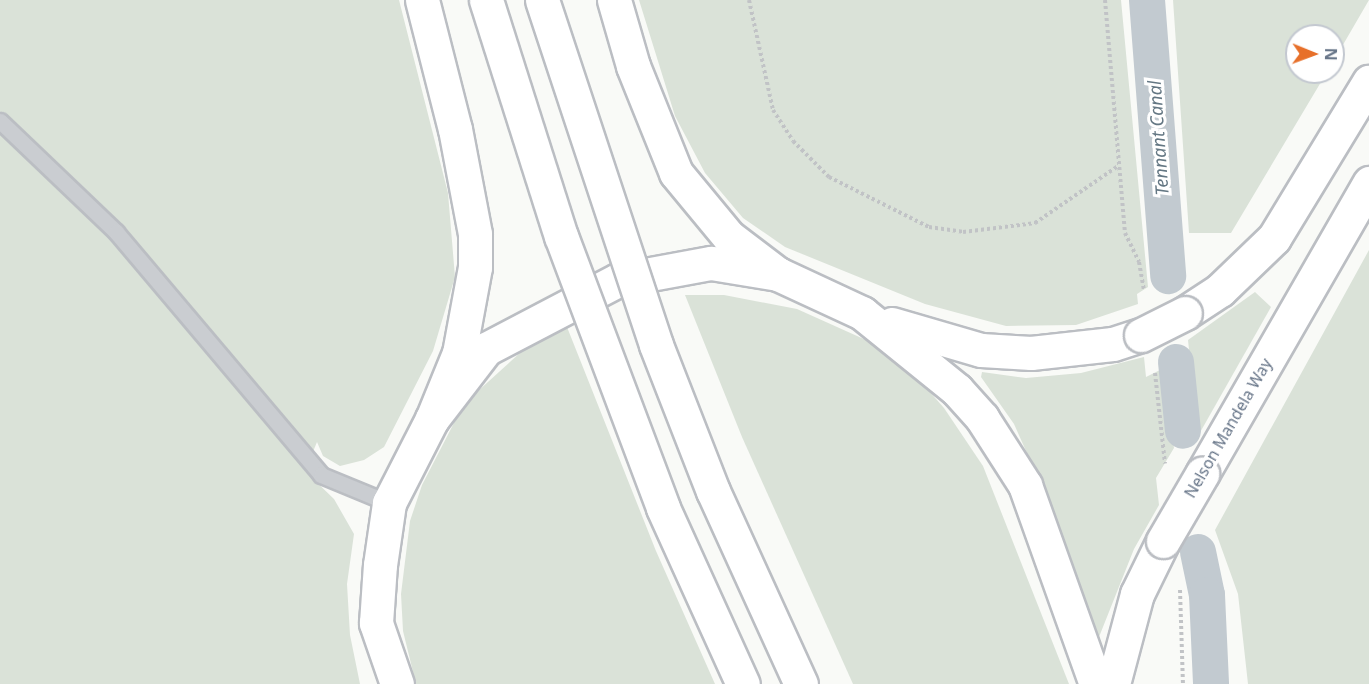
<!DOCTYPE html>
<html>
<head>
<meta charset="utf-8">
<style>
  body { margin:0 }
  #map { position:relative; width:1369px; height:684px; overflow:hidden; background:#f9faf7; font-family:"Noto Sans",sans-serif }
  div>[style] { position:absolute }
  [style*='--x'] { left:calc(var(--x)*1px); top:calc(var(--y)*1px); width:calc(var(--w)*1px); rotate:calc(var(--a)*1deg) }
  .green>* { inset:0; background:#dae2d8 }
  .canal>* { height:36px; margin:-18px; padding:0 18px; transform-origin:18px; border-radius:18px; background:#c2cad0 }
  .path>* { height:4px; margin-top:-2px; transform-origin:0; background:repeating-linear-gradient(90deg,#c1c3c6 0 3px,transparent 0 6px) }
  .roads { filter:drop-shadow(2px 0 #bbbec3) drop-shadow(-2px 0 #bbbec3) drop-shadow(0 2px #bbbec3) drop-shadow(0 -2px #bbbec3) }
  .service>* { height:15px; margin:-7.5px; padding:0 7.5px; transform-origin:7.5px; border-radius:7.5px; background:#cacdd1 }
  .primary>* { height:33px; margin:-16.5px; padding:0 16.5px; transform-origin:16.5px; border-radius:16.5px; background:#fff }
  .trunk>* { height:33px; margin:-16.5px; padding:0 16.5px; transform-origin:16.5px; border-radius:16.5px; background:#fff }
  .bridges { filter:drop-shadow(2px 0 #bbbec3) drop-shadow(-2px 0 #bbbec3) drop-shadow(0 2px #bbbec3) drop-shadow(0 -2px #bbbec3) }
  .primary-bridge>* { height:33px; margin:-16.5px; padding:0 16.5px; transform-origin:16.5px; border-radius:16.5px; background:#fff }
  .trunk-bridge>* { height:33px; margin:-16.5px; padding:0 16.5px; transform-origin:16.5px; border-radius:16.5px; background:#fff }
  span { translate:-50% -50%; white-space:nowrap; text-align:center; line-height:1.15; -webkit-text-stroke:6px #fff; paint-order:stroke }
  .street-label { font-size:16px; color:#687689 }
  .water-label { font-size:18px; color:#647783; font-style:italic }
  .north { position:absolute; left:1285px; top:24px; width:60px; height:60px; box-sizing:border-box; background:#fff; border:2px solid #c3c8d0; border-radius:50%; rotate:91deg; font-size:16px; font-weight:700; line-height:24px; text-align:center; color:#687689 }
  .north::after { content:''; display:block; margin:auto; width:21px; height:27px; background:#e7702a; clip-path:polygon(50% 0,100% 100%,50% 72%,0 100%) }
</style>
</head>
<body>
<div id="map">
  <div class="green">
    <div style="clip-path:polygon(0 0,399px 0,448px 193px,455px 277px,433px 351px,384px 447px,364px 460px,340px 466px,323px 456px,317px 442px,305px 471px,334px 499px,354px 534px,347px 584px,350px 635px,360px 684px,0 684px)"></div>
    <div style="clip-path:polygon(639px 0,1121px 0,1148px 287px,1137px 294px,1138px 304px,1076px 325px,1006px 326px,925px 304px,785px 247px,743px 218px,705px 173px,675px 116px)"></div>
    <div style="clip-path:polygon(1173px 0,1369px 0,1333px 62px,1333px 36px,1297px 36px,1297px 72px,1327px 72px,1231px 233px,1189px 233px)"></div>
    <div style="clip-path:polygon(1369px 250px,1369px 684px,1248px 684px,1238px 594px,1215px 530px)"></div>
    <div style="clip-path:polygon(1255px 292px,1271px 307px,1198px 436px,1188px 340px)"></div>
    <div style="clip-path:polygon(685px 295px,724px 295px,797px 309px,866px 340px,921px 382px,944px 408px,983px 466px,1069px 684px,853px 684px,742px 437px)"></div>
    <div style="clip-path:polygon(565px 322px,656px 551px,715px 684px,416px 684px,403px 631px,401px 594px,410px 521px,422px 485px,456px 419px,478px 391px,533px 341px)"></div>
    <div style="clip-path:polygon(1144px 357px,1146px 377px,1164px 368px,1174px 448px,1156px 478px,1159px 505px,1134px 549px,1099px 637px,1038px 478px,1014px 424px,981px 377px,982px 372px,1026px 378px,1081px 373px)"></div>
  </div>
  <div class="canal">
    <div style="--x:1147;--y:0;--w:277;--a:85.6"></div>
    <div style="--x:1176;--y:362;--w:69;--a:84.2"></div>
    <div style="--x:1198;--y:552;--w:44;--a:78.2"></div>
    <div style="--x:1207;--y:595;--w:89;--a:87.4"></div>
  </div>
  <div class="path">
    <div style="--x:749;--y:0;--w:113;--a:77.7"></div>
    <div style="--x:773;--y:110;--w:37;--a:57"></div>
    <div style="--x:793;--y:141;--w:51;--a:45"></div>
    <div style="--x:829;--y:177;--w:112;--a:26.6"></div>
    <div style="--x:929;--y:227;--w:34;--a:8"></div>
    <div style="--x:963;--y:232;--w:73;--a:-7.1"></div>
    <div style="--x:1035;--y:223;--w:101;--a:-34.5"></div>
    <div style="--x:1105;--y:0;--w:234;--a:85.1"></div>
    <div style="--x:1125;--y:233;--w:32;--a:64"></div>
    <div style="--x:1139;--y:262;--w:28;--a:80"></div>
    <div style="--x:1155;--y:373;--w:91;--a:83.7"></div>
    <div style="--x:1180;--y:590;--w:94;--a:88.2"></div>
  </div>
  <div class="roads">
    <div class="service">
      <div style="--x:0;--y:121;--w:161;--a:43.7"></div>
      <div style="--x:116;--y:232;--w:318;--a:49.8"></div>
      <div style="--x:321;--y:475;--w:74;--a:22.4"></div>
    </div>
    <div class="primary">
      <div style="--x:1185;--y:313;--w:42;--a:-33.3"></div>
      <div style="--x:1220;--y:290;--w:75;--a:-43.9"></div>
      <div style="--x:1274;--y:238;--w:183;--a:-58.7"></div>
      <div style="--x:892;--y:324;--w:93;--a:16.3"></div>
      <div style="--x:981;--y:350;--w:50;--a:3.4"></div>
      <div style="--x:1031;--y:353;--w:82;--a:-6.3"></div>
      <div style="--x:1113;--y:344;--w:29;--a:-18"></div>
      <div style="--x:1202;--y:474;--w:336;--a:-60.1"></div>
      <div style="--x:397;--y:684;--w:65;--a:-109"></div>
      <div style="--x:376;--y:623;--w:58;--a:-86.1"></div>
      <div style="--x:380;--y:565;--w:63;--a:-81.7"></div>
      <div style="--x:389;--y:503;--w:94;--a:-62.9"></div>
      <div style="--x:432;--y:419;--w:88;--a:-52.4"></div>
      <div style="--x:486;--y:349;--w:149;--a:-27.6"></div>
      <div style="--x:618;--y:280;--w:95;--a:-10.4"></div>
      <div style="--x:711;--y:263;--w:68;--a:9.3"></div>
      <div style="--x:778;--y:274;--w:93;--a:24.9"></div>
      <div style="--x:862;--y:313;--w:122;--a:39"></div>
      <div style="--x:957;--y:390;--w:38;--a:48"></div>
      <div style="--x:982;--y:418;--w:80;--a:57.3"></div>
      <div style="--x:1025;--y:485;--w:211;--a:70.4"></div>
      <div style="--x:1113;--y:684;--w:93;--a:-75.1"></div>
      <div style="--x:1137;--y:594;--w:59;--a:-63.9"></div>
    </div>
    <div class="trunk">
      <div style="--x:422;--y:0;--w:133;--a:75.7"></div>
      <div style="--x:455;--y:129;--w:107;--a:79.2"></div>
      <div style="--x:475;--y:234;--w:33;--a:90"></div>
      <div style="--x:475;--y:267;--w:87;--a:100.5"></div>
      <div style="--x:459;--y:353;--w:71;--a:112.2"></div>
      <div style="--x:614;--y:0;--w:69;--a:73.9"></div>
      <div style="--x:633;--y:66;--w:115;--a:68.1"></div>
      <div style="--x:676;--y:173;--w:83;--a:50.4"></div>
      <div style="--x:729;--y:237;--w:61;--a:37.1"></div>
    </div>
  </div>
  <div class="bridges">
    <div class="primary-bridge">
      <div style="--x:1141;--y:335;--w:49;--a:-26.6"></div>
      <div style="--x:1163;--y:541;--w:78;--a:-59.8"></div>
    </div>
    <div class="trunk-bridge">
      <div style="--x:486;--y:0;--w:248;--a:72.4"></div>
      <div style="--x:561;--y:236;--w:290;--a:69.4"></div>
      <div style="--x:663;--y:508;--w:193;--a:65.6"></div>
      <div style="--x:542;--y:0;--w:363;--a:71.7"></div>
      <div style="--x:656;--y:345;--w:157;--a:68.7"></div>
      <div style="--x:713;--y:491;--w:212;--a:65.5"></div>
    </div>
  </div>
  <div class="street-label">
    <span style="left:1228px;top:428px;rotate:-60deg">Nelson Mandela Way</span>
  </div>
  <div class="water-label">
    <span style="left:1158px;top:138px;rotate:-94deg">Tennant Canal</span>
  </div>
  <div class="north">N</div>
</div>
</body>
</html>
